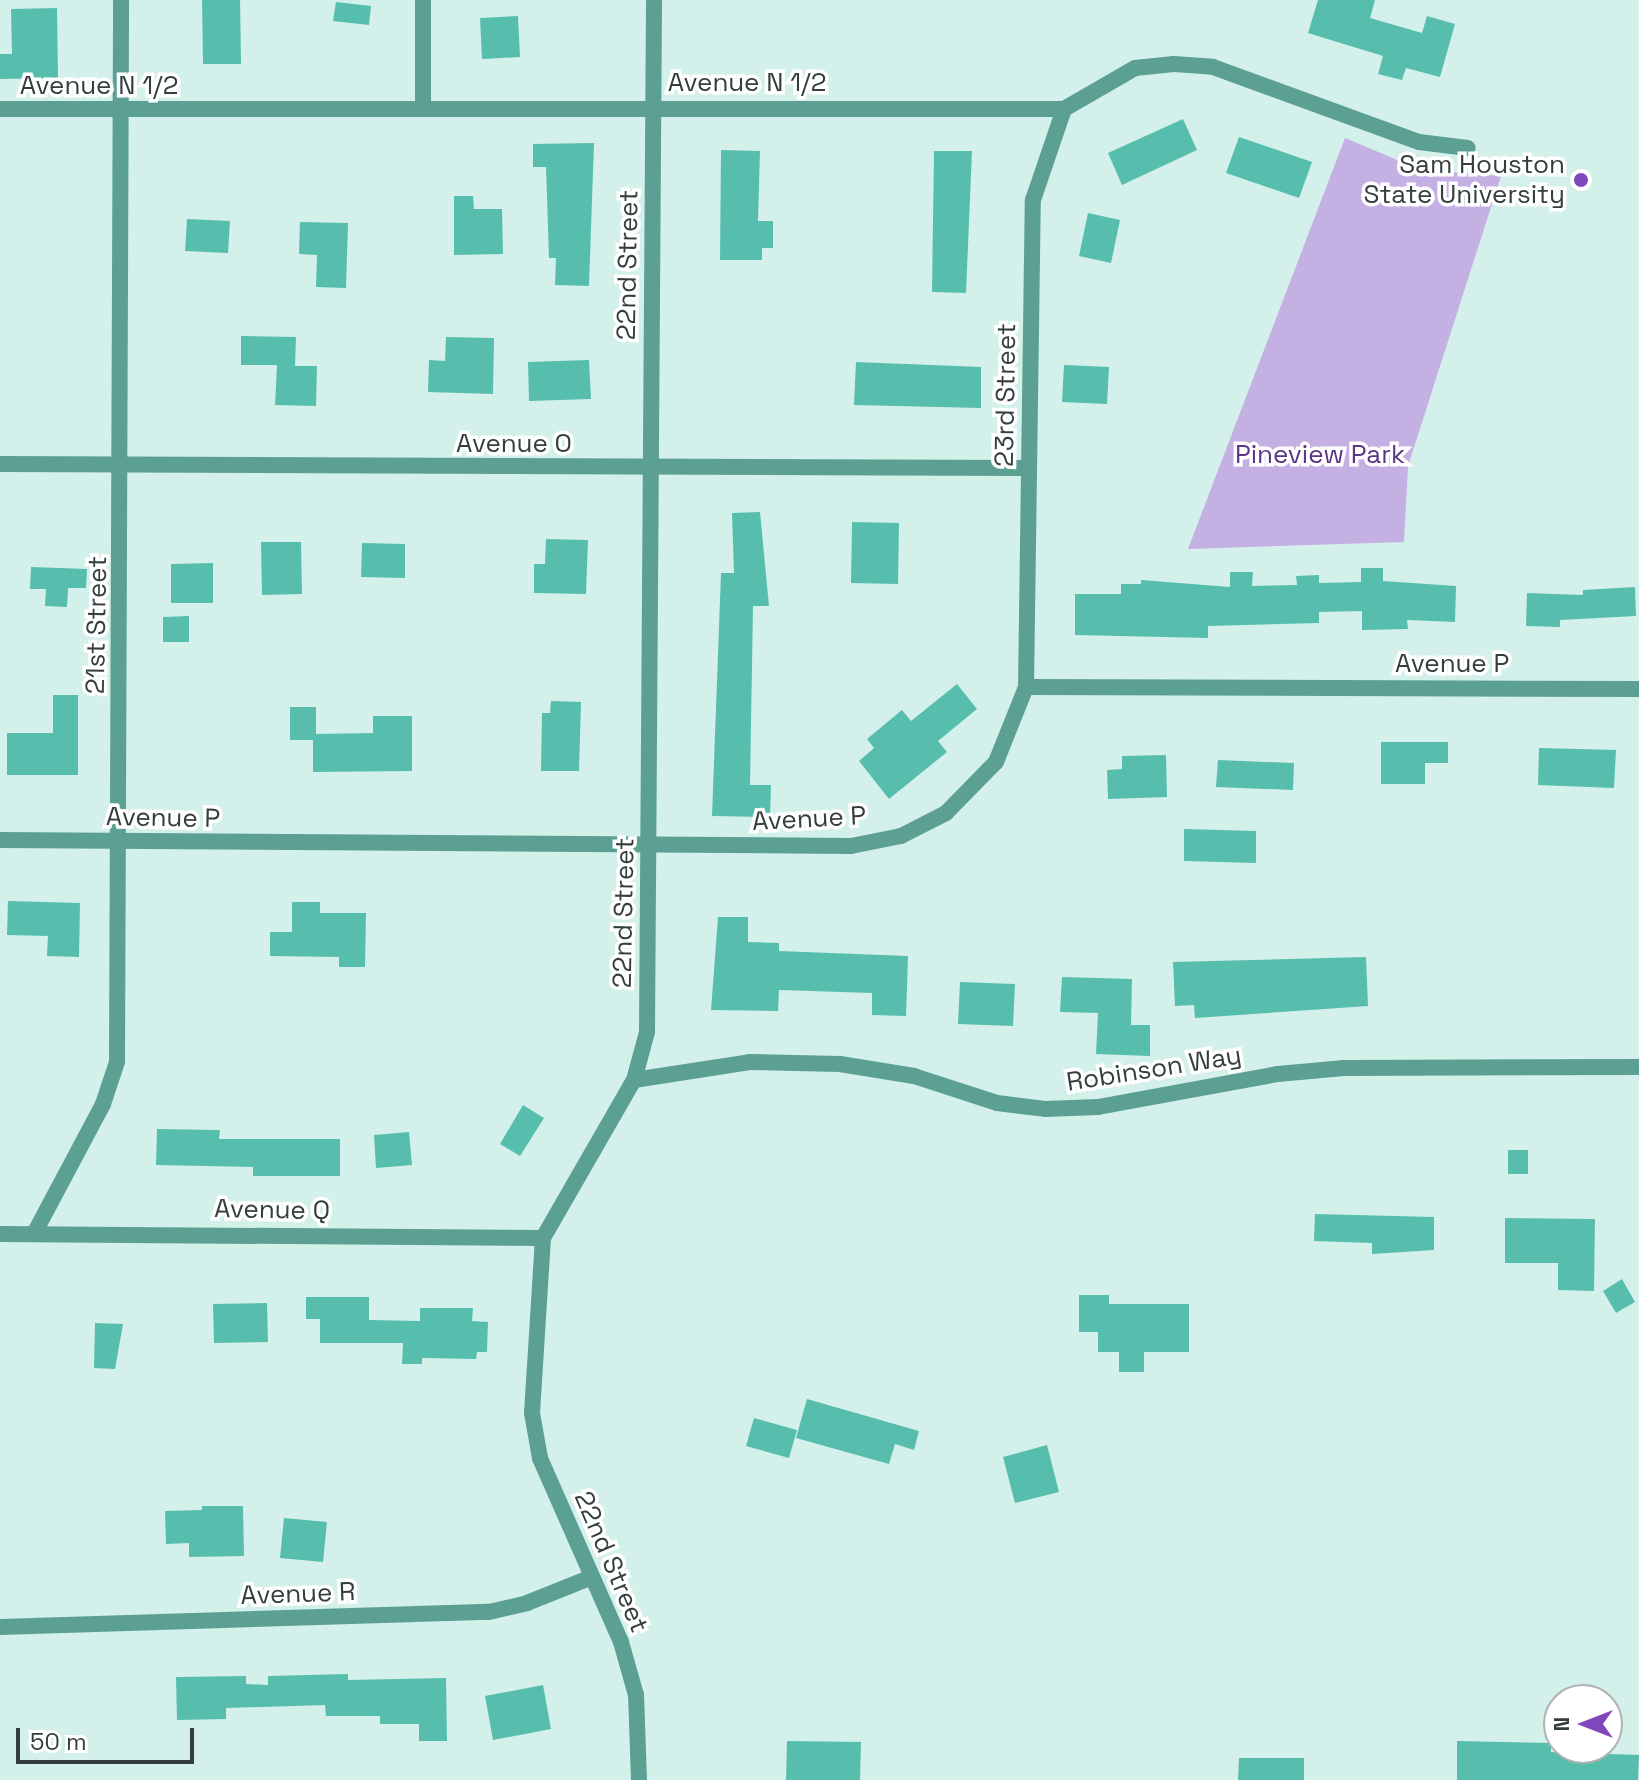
<!DOCTYPE html>
<html>
<head>
<meta charset="utf-8">
<style>
  body { margin:0 }
  #map { position:relative; width:1639px; height:1780px; overflow:hidden; background:#d4f0ea; font-family:"Space Grotesk",sans-serif }
  div>[style] { position:absolute }
  [style*='--x'] { left:calc(var(--x)*1px); top:calc(var(--y)*1px); width:calc(var(--w)*1px); rotate:calc(var(--a)*1deg) }
  .green>* { inset:0; background:#c4b0e3 }
  .building>* { inset:0; background:#57bead }
  .street>* { height:16px; margin:-8px; padding:0 8px; transform-origin:8px; border-radius:8px; background:#5ca094 }
  .dots>* { width:22px; height:22px; translate:-50% -50%; box-sizing:border-box; border:4px solid #fff; border-radius:50% }
  span { translate:-50% -50%; white-space:nowrap; text-align:center; line-height:1.15; -webkit-text-stroke:7px #fff; paint-order:stroke }
  .street-label { font-size:26px; color:#343f3d }
  .poi-label { font-size:26px; color:#343f3d }
  .right { translate:-100% -50%; text-align:right }
  .park-label { font-size:26px; color:#5b3584 }
  .north { position:absolute; left:1543px; top:1684px; width:80px; height:80px; box-sizing:border-box; background:#fff; border:2px solid #aeb2b1; border-radius:50%; rotate:270deg; font-size:22px; font-weight:700; line-height:32px; text-align:center; color:#343f3d }
  .north::after { content:''; display:block; margin:auto; width:28px; height:36px; background:#8147bd; clip-path:polygon(50% 0,100% 100%,50% 72%,0 100%) }
  .scale { position:absolute; left:16px; top:1728px; width:178px; height:36px; box-sizing:border-box; border:4px solid #343f3d; border-top:0; padding-left:10px; font-size:24px; line-height:28px; white-space:nowrap; color:#343f3d; -webkit-text-stroke:6px #fff; paint-order:stroke }
</style>
</head>
<body>
<div id="map">
  <div class="green">
    <div style="clip-path:polygon(1345px 138px,1421px 170px,1501px 176px,1408px 466px,1404px 542px,1188px 549px)"></div>
  </div>
  <div class="building">
    <div style="clip-path:polygon(202px 0,240px 0,241px 64px,203px 64px)"></div>
    <div style="clip-path:polygon(1318px 0,1375px 0,1370px 18px,1422px 33px,1427px 16px,1455px 24px,1440px 77px,1406px 68px,1402px 80px,1378px 74px,1383px 56px,1308px 33px)"></div>
    <div style="clip-path:polygon(336px 2px,371px 6px,369px 25px,333px 21px)"></div>
    <div style="clip-path:polygon(57px 8px,58px 78px,0 79px,0 54px,12px 54px,11px 9px)"></div>
    <div style="clip-path:polygon(518px 16px,520px 57px,482px 59px,480px 18px)"></div>
    <div style="clip-path:polygon(1183px 119px,1197px 150px,1122px 185px,1108px 153px)"></div>
    <div style="clip-path:polygon(1239px 137px,1312px 162px,1299px 198px,1226px 173px)"></div>
    <div style="clip-path:polygon(594px 143px,589px 286px,555px 285px,556px 258px,549px 258px,546px 167px,533px 167px,533px 144px)"></div>
    <div style="clip-path:polygon(721px 150px,760px 151px,758px 221px,773px 221px,773px 248px,762px 248px,762px 260px,720px 260px)"></div>
    <div style="clip-path:polygon(934px 151px,972px 151px,966px 293px,932px 292px)"></div>
    <div style="clip-path:polygon(454px 196px,473px 196px,474px 209px,502px 209px,503px 254px,454px 255px)"></div>
    <div style="clip-path:polygon(1088px 213px,1120px 220px,1111px 263px,1079px 256px)"></div>
    <div style="clip-path:polygon(187px 219px,230px 221px,228px 253px,185px 251px)"></div>
    <div style="clip-path:polygon(300px 222px,348px 223px,346px 288px,316px 287px,317px 255px,299px 254px)"></div>
    <div style="clip-path:polygon(241px 336px,296px 337px,295px 366px,317px 366px,316px 406px,275px 405px,277px 365px,241px 365px)"></div>
    <div style="clip-path:polygon(446px 337px,494px 338px,493px 394px,428px 392px,429px 360px,445px 361px)"></div>
    <div style="clip-path:polygon(589px 360px,591px 399px,529px 401px,528px 362px)"></div>
    <div style="clip-path:polygon(856px 362px,981px 367px,981px 408px,854px 405px)"></div>
    <div style="clip-path:polygon(1064px 365px,1109px 367px,1107px 404px,1062px 402px)"></div>
    <div style="clip-path:polygon(760px 512px,769px 606px,753px 606px,750px 785px,771px 785px,770px 817px,712px 816px,721px 573px,734px 573px,732px 513px)"></div>
    <div style="clip-path:polygon(852px 522px,899px 523px,898px 584px,851px 583px)"></div>
    <div style="clip-path:polygon(546px 539px,588px 540px,586px 594px,534px 593px,534px 564px,545px 564px)"></div>
    <div style="clip-path:polygon(261px 542px,301px 542px,302px 594px,262px 595px)"></div>
    <div style="clip-path:polygon(362px 543px,405px 544px,405px 578px,361px 577px)"></div>
    <div style="clip-path:polygon(213px 563px,213px 603px,171px 603px,171px 564px)"></div>
    <div style="clip-path:polygon(31px 567px,87px 569px,86px 588px,68px 588px,67px 607px,45px 606px,46px 589px,30px 589px)"></div>
    <div style="clip-path:polygon(1361px 568px,1383px 568px,1383px 581px,1456px 586px,1455px 622px,1407px 620px,1408px 629px,1362px 630px,1362px 611px,1319px 612px,1319px 623px,1208px 626px,1208px 638px,1075px 635px,1075px 594px,1121px 594px,1121px 584px,1141px 584px,1141px 580px,1230px 587px,1230px 572px,1253px 572px,1252px 586px,1297px 585px,1296px 576px,1319px 575px,1319px 583px,1361px 582px)"></div>
    <div style="clip-path:polygon(1635px 587px,1636px 616px,1560px 620px,1560px 627px,1526px 626px,1527px 593px,1583px 595px,1583px 590px)"></div>
    <div style="clip-path:polygon(189px 616px,189px 642px,163px 642px,163px 617px)"></div>
    <div style="clip-path:polygon(957px 684px,977px 709px,938px 741px,947px 752px,889px 799px,859px 761px,874px 748px,867px 739px,902px 710px,911px 721px)"></div>
    <div style="clip-path:polygon(53px 695px,78px 695px,78px 775px,7px 775px,7px 733px,53px 733px)"></div>
    <div style="clip-path:polygon(551px 701px,581px 702px,579px 771px,541px 771px,542px 713px,550px 713px)"></div>
    <div style="clip-path:polygon(290px 707px,316px 707px,316px 734px,373px 733px,373px 716px,412px 716px,412px 771px,313px 772px,313px 740px,290px 740px)"></div>
    <div style="clip-path:polygon(1381px 742px,1448px 742px,1448px 763px,1425px 763px,1425px 784px,1381px 784px)"></div>
    <div style="clip-path:polygon(1539px 748px,1616px 750px,1614px 788px,1538px 785px)"></div>
    <div style="clip-path:polygon(1166px 755px,1167px 797px,1108px 799px,1107px 770px,1122px 769px,1122px 756px)"></div>
    <div style="clip-path:polygon(1218px 760px,1294px 763px,1293px 790px,1216px 787px)"></div>
    <div style="clip-path:polygon(1184px 829px,1256px 831px,1256px 863px,1184px 861px)"></div>
    <div style="clip-path:polygon(8px 901px,80px 903px,79px 957px,47px 956px,48px 936px,7px 935px)"></div>
    <div style="clip-path:polygon(292px 902px,320px 902px,320px 913px,366px 913px,365px 967px,339px 967px,339px 957px,270px 956px,270px 932px,292px 932px)"></div>
    <div style="clip-path:polygon(718px 917px,748px 917px,748px 942px,779px 943px,779px 951px,908px 956px,906px 1016px,872px 1015px,872px 993px,779px 990px,778px 1011px,711px 1010px)"></div>
    <div style="clip-path:polygon(1366px 957px,1368px 1006px,1195px 1018px,1194px 1005px,1175px 1006px,1173px 962px)"></div>
    <div style="clip-path:polygon(1062px 977px,1132px 979px,1131px 1025px,1150px 1025px,1150px 1056px,1096px 1054px,1098px 1013px,1060px 1012px)"></div>
    <div style="clip-path:polygon(960px 982px,1015px 984px,1013px 1026px,958px 1024px)"></div>
    <div style="clip-path:polygon(523px 1105px,544px 1118px,520px 1156px,500px 1144px)"></div>
    <div style="clip-path:polygon(157px 1129px,220px 1130px,219px 1139px,340px 1139px,340px 1176px,253px 1176px,253px 1167px,156px 1165px)"></div>
    <div style="clip-path:polygon(409px 1132px,412px 1165px,376px 1168px,374px 1135px)"></div>
    <div style="clip-path:polygon(1508px 1150px,1528px 1150px,1528px 1174px,1508px 1174px)"></div>
    <div style="clip-path:polygon(1315px 1214px,1434px 1217px,1434px 1250px,1372px 1254px,1372px 1243px,1314px 1241px)"></div>
    <div style="clip-path:polygon(1505px 1218px,1595px 1219px,1594px 1291px,1558px 1290px,1558px 1263px,1505px 1263px)"></div>
    <div style="clip-path:polygon(1622px 1279px,1635px 1302px,1616px 1313px,1603px 1291px)"></div>
    <div style="clip-path:polygon(1079px 1295px,1109px 1295px,1109px 1304px,1189px 1304px,1189px 1352px,1144px 1352px,1144px 1372px,1119px 1372px,1119px 1352px,1098px 1352px,1098px 1332px,1079px 1332px)"></div>
    <div style="clip-path:polygon(306px 1297px,369px 1297px,369px 1320px,420px 1321px,420px 1308px,473px 1308px,472px 1321px,488px 1322px,487px 1352px,477px 1352px,476px 1359px,422px 1358px,422px 1364px,402px 1364px,403px 1343px,320px 1343px,320px 1319px,306px 1319px)"></div>
    <div style="clip-path:polygon(267px 1303px,268px 1342px,214px 1343px,213px 1304px)"></div>
    <div style="clip-path:polygon(95px 1323px,123px 1324px,115px 1369px,94px 1368px)"></div>
    <div style="clip-path:polygon(807px 1399px,919px 1431px,914px 1450px,895px 1444px,889px 1464px,796px 1438px)"></div>
    <div style="clip-path:polygon(754px 1418px,797px 1430px,789px 1458px,746px 1446px)"></div>
    <div style="clip-path:polygon(1047px 1445px,1059px 1492px,1015px 1503px,1003px 1457px)"></div>
    <div style="clip-path:polygon(202px 1506px,243px 1506px,244px 1556px,189px 1557px,189px 1543px,166px 1544px,165px 1511px,202px 1510px)"></div>
    <div style="clip-path:polygon(284px 1518px,327px 1522px,323px 1562px,280px 1558px)"></div>
    <div style="clip-path:polygon(348px 1674px,348px 1680px,446px 1678px,447px 1741px,419px 1741px,419px 1724px,380px 1724px,380px 1716px,326px 1716px,325px 1705px,226px 1708px,226px 1719px,177px 1720px,176px 1677px,246px 1676px,246px 1684px,268px 1685px,268px 1676px)"></div>
    <div style="clip-path:polygon(543px 1685px,551px 1729px,493px 1740px,485px 1696px)"></div>
    <div style="clip-path:polygon(787px 1741px,861px 1742px,860px 1780px,786px 1780px)"></div>
    <div style="clip-path:polygon(1457px 1741px,1551px 1743px,1551px 1752px,1639px 1755px,1638px 1780px,1457px 1780px)"></div>
    <div style="clip-path:polygon(1239px 1758px,1304px 1758px,1304px 1780px,1238px 1780px)"></div>
  </div>
  <div class="street">
    <div style="--x:423;--y:0;--w:108;--a:90"></div>
    <div style="--x:0;--y:109;--w:1064;--a:0"></div>
    <div style="--x:1064;--y:109;--w:82;--a:-30"></div>
    <div style="--x:1135;--y:68;--w:39;--a:-6"></div>
    <div style="--x:1174;--y:64;--w:39;--a:4"></div>
    <div style="--x:1213;--y:67;--w:219;--a:20"></div>
    <div style="--x:1419;--y:142;--w:49;--a:7"></div>
    <div style="--x:0;--y:464;--w:1028;--a:0.22"></div>
    <div style="--x:1026;--y:687;--w:613;--a:0.19"></div>
    <div style="--x:0;--y:840;--w:851;--a:0.4"></div>
    <div style="--x:851;--y:846;--w:51;--a:-11.3"></div>
    <div style="--x:901;--y:836;--w:51;--a:-27.1"></div>
    <div style="--x:946;--y:813;--w:71;--a:-45.6"></div>
    <div style="--x:996;--y:762;--w:81;--a:-68.2"></div>
    <div style="--x:1026;--y:687;--w:487;--a:-89.2"></div>
    <div style="--x:1033;--y:200;--w:96;--a:-71.2"></div>
    <div style="--x:634;--y:1080;--w:117;--a:-8.8"></div>
    <div style="--x:750;--y:1062;--w:90;--a:1.3"></div>
    <div style="--x:840;--y:1064;--w:75;--a:9.2"></div>
    <div style="--x:914;--y:1076;--w:87;--a:18"></div>
    <div style="--x:997;--y:1103;--w:48;--a:7.1"></div>
    <div style="--x:1045;--y:1109;--w:53;--a:-2.2"></div>
    <div style="--x:1098;--y:1107;--w:183;--a:-10.4"></div>
    <div style="--x:1278;--y:1074;--w:66;--a:-5.2"></div>
    <div style="--x:1344;--y:1068;--w:295;--a:-0.2"></div>
    <div style="--x:35;--y:1232;--w:145;--a:-62"></div>
    <div style="--x:103;--y:1104;--w:44;--a:-71.6"></div>
    <div style="--x:117;--y:1062;--w:1062;--a:-89.78"></div>
    <div style="--x:0;--y:1234;--w:543;--a:0.42"></div>
    <div style="--x:0;--y:1627;--w:489;--a:-1.8"></div>
    <div style="--x:489;--y:1612;--w:39;--a:-13"></div>
    <div style="--x:527;--y:1603;--w:70;--a:-21.8"></div>
    <div style="--x:639;--y:1780;--w:85;--a:-92"></div>
    <div style="--x:636;--y:1695;--w:55;--a:-105.8"></div>
    <div style="--x:621;--y:1642;--w:201;--a:-113.8"></div>
    <div style="--x:540;--y:1458;--w:46;--a:-100.1"></div>
    <div style="--x:532;--y:1413;--w:175;--a:-86.4"></div>
    <div style="--x:543;--y:1238;--w:182;--a:-60.1"></div>
    <div style="--x:634;--y:1080;--w:50;--a:-74.8"></div>
    <div style="--x:647;--y:1032;--w:1032;--a:-89.61"></div>
  </div>
  <div class="dots">
    <div style="left:1581px;top:180px;background:#8147bd"></div>
  </div>
  <div class="street-label">
    <span style="left:747px;top:83px">Avenue N 1/2</span>
    <span style="left:99px;top:86px">Avenue N 1/2</span>
    <span style="left:628px;top:265px;rotate:-89deg">22nd Street</span>
    <span style="left:1006px;top:395px;rotate:-89deg">23rd Street</span>
    <span style="left:514px;top:444px">Avenue O</span>
    <span style="left:97px;top:625px;rotate:-89deg">21st Street</span>
    <span style="left:1452px;top:664px">Avenue P</span>
    <span style="left:163px;top:818px;rotate:1deg">Avenue P</span>
    <span style="left:809px;top:819px;rotate:-3deg">Avenue P</span>
    <span style="left:624px;top:913px;rotate:-89deg">22nd Street</span>
    <span style="left:1154px;top:1069px;rotate:-9deg">Robinson Way</span>
    <span style="left:272px;top:1210px;rotate:1deg">Avenue Q</span>
    <span style="left:611px;top:1562px;rotate:67deg">22nd Street</span>
    <span style="left:298px;top:1594px;rotate:-2deg">Avenue R</span>
  </div>
  <div class="poi-label">
    <span class="right" style="left:1565px;top:180px">Sam Houston<br>State University</span>
  </div>
  <div class="park-label">
    <span style="left:1320px;top:455px">Pineview Park</span>
  </div>
  <div class="north">N</div>
  <div class="scale">50 m</div>
</div>
</body>
</html>
